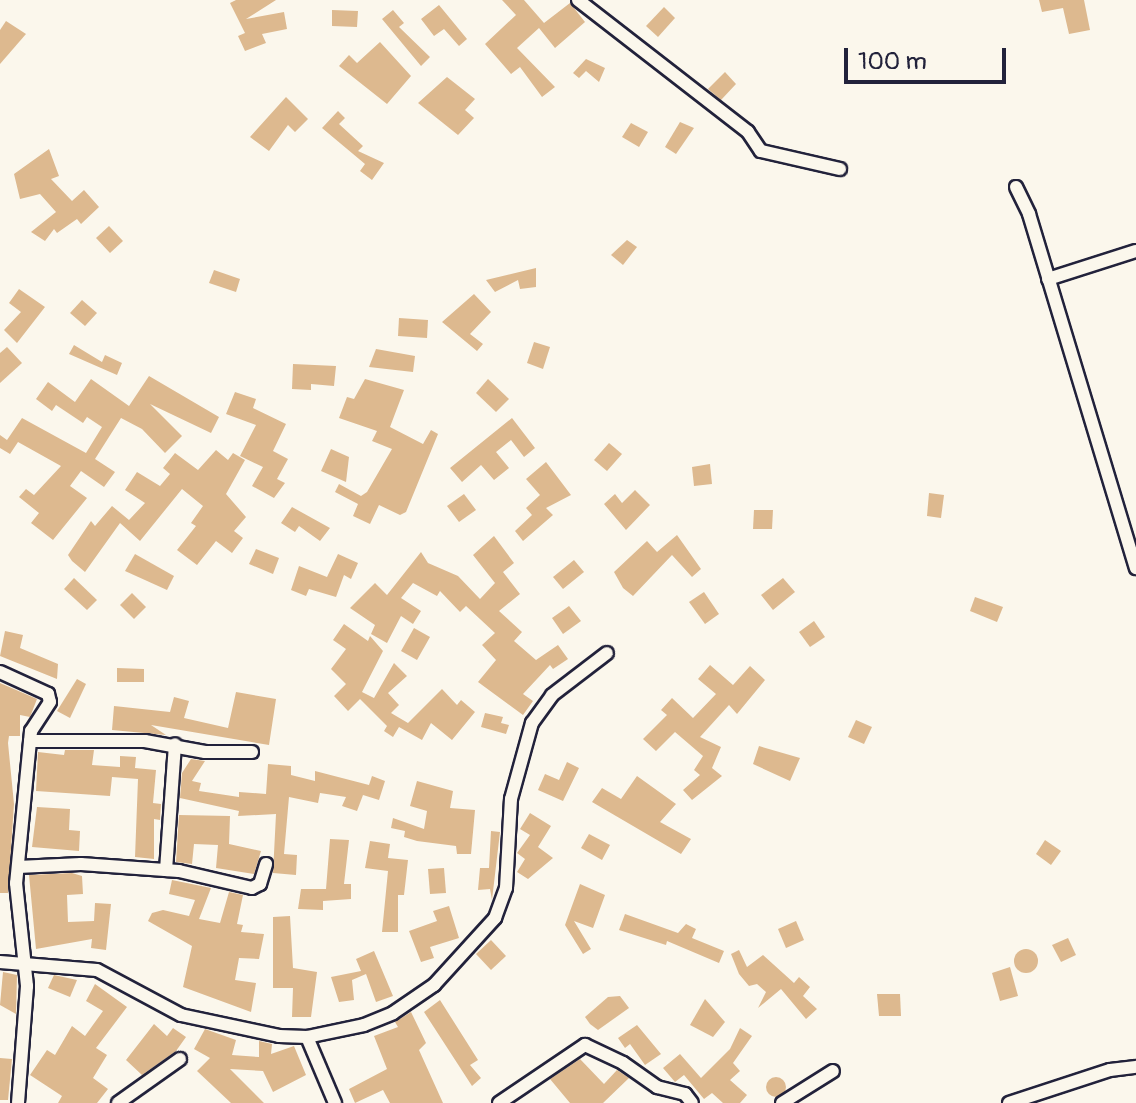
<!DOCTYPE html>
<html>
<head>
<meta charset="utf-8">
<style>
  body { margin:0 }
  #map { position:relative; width:1136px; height:1103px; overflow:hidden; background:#fbf7ec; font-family:Pangolin,sans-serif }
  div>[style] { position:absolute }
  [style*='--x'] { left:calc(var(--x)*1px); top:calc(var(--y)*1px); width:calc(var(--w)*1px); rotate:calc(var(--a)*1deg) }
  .building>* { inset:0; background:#ddb98f }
  .round { border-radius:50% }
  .roads { filter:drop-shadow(2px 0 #22223b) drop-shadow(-2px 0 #22223b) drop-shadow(0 2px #22223b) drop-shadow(0 -2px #22223b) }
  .street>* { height:12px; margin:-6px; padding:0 6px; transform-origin:6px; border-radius:6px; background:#fbf7ec }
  span { translate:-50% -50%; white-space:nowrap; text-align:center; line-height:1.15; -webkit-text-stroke:7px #fbf7ec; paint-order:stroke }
  .scale { position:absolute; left:844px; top:48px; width:162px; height:36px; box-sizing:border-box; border:4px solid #22223b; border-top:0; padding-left:10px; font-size:24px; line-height:28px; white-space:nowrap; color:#22223b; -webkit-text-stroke:6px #fbf7ec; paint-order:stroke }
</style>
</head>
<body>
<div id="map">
  <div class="building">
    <div style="clip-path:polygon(236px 0,276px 0,246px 19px,284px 12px,287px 29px,262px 34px,266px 43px,245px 51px,238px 36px,245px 33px,230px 3px)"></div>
    <div style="clip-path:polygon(502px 0,524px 0,544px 23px,570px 3px,585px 22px,555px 48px,539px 28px,517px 48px,555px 87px,542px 97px,520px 67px,511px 74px,485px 44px,516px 15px)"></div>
    <div style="clip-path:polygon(1039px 0,1084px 0,1090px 30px,1069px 34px,1063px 8px,1042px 12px)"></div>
    <div style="clip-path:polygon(439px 5px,467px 39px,459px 46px,444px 29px,434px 36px,421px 19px)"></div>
    <div style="clip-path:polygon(664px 7px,675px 18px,658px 37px,646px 26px)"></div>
    <div style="clip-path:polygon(332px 10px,358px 11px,357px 27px,332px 26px)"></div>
    <div style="clip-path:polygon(393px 10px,404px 23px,399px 27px,430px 57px,421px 66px,382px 19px)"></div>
    <div style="clip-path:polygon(6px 21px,26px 34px,0 64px,0 30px)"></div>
    <div style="clip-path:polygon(380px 42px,411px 76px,387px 104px,339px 66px,349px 55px,357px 63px)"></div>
    <div style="clip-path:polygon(586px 59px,605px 68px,599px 82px,586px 71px,579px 78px,573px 73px)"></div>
    <div style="clip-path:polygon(725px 72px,736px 84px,721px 100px,708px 89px)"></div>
    <div style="clip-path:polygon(447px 77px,475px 99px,465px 110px,474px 118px,458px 135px,418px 103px)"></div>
    <div style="clip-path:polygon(286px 97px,308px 119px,295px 132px,288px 125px,269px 151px,250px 137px)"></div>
    <div style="clip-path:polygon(338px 111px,345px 118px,339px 124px,363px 146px,358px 151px,384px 163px,372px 180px,360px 171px,365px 164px,322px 128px)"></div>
    <div style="clip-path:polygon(680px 122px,694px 128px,676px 154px,665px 147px)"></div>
    <div style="clip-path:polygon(631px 123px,648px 132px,639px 147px,622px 137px)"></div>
    <div style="clip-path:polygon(49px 149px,59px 176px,51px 179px,72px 201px,84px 190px,99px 207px,81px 224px,77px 219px,57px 233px,54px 229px,45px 241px,31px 232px,56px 212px,40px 194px,20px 199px,14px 174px)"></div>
    <div style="clip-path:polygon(109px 226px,123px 241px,110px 253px,96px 238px)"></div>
    <div style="clip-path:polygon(627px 240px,637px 247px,623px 265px,611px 255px)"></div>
    <div style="clip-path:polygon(536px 268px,536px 287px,520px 289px,518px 280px,495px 292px,486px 280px)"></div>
    <div style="clip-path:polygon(214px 270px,240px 279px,236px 292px,209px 283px)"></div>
    <div style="clip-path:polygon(19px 289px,45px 307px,17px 343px,4px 330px,21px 312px,9px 303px)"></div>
    <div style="clip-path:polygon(474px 294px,491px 312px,470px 334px,483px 344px,477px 351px,442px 322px)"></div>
    <div style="clip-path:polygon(82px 300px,97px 313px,85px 326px,70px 313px)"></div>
    <div style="clip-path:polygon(399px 318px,428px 320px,427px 338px,398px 336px)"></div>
    <div style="clip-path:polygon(534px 342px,550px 347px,543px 369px,527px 363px)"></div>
    <div style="clip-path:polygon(74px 345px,102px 362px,105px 355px,122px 363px,117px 375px,69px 354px)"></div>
    <div style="clip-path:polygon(7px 347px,22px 363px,0 383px,0 353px)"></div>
    <div style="clip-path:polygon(376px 349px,415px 356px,413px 372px,369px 367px)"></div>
    <div style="clip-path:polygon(293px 364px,336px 366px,334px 386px,311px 384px,311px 390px,292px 389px)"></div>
    <div style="clip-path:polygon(149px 376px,219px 417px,211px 433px,150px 404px,182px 436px,165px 453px,142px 429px,121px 418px,95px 459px,115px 472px,104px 487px,81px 471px,70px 486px,87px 498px,53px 540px,31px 523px,39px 513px,19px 497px,26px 489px,34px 495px,61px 466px,18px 442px,10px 454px,0 448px,0 435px,7px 440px,22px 418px,86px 453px,102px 427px,87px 417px,83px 423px,56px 405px,52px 411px,36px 399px,48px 382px,75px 402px,91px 379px,129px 406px)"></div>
    <div style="clip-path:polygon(365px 379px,404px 390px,390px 427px,423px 444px,431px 430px,438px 434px,406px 512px,400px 515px,379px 505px,370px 524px,353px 516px,358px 504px,335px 492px,339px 484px,361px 496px,367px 492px,392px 449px,372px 441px,377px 431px,339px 418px,347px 397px,354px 399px)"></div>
    <div style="clip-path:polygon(488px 379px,509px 399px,496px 412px,476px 393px)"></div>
    <div style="clip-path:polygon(235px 392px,256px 399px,253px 408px,286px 424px,273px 451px,288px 459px,277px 479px,285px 483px,274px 498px,252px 486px,263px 467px,240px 456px,256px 425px,226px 414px)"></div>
    <div style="clip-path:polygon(512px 418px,535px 448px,524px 457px,511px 440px,496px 452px,509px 468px,494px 480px,481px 465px,462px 482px,450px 468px)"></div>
    <div style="clip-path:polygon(609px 443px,622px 454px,607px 471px,594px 460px)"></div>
    <div style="clip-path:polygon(331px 449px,349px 457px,346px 482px,321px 471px)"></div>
    <div style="clip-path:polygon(216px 450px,228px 460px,233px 453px,245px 460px,226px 494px,246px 517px,234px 531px,243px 538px,232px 553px,216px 541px,197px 565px,177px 550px,196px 526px,191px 523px,203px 506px,182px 489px,140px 541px,120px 523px,85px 572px,72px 561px,68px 555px,91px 521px,95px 526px,112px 506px,129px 520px,145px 503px,125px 490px,137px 472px,160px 486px,170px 474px,163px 468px,175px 453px,198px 470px)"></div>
    <div style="clip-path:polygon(546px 462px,571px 495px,546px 508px,553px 515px,523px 541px,515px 531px,532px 515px,526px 508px,540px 495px,526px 479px)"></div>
    <div style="clip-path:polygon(710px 464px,712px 484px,694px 486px,692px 467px)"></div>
    <div style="clip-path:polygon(635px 490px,650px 505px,626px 530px,604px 504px,615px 494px,622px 503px)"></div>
    <div style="clip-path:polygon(929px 493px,944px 495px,941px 518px,927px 516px)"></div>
    <div style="clip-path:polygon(464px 494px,476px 510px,459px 522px,447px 506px)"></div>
    <div style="clip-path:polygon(292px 507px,330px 528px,320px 541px,299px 526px,295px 532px,281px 523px)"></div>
    <div style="clip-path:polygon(754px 510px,773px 510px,772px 529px,753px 529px)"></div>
    <div style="clip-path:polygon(677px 535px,701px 569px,692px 577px,672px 555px,633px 596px,623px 588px,614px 572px,647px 541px,657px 552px)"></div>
    <div style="clip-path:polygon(494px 536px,514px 563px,503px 572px,520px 594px,499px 611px,522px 632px,514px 641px,536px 660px,558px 645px,568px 659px,553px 669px,550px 665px,523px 694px,533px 701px,523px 715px,478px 682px,496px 660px,482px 645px,495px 633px,466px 606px,460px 612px,440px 591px,437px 596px,413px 583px,401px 598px,421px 611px,413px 624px,401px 616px,387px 643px,371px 634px,375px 625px,350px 608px,375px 583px,387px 595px,421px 552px,428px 563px,458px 576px,480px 599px,495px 583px,473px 555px)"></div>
    <div style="clip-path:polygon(256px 549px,279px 558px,273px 574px,249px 564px)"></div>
    <div style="clip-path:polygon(135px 554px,174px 576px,167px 590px,125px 571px)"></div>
    <div style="clip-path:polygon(338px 554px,358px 563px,351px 579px,344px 575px,336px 597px,309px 589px,306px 596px,291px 590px,299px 566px,327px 577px)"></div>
    <div style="clip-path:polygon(574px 560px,584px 572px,563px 589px,553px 577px)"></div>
    <div style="clip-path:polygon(74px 578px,97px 600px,87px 610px,64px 589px)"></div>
    <div style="clip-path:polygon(783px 578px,795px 592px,773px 610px,761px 595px)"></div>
    <div style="clip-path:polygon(704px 592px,719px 614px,705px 624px,689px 602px)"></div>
    <div style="clip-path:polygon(132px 593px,146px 607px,134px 619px,120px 605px)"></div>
    <div style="clip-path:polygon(975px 597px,1003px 607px,997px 622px,970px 611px)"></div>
    <div style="clip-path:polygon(569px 606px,581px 621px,563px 634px,552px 618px)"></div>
    <div style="clip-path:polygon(814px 621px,825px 637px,810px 647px,799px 632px)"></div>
    <div style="clip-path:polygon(344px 624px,368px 641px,370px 636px,383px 651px,362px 692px,374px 698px,394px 663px,407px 676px,388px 693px,399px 705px,391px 713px,408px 723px,442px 689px,457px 705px,461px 700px,475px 712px,452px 740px,431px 723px,422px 740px,399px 727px,393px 737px,384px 731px,387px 726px,360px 699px,348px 711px,334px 696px,346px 684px,331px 669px,346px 649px,333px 640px)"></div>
    <div style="clip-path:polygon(414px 628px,430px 637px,417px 660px,401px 651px)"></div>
    <div style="clip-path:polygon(5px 631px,23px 635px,20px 648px,58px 664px,57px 679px,0 656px)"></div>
    <div style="clip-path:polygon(710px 665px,733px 685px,750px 666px,765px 680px,737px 714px,729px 705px,700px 737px,721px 747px,712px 768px,722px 776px,692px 800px,683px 790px,700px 775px,694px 770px,703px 756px,675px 732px,656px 751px,643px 739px,667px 715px,661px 710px,672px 698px,693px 718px,716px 694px,698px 679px)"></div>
    <div style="clip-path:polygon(117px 668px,144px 669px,144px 682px,117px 682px)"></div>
    <div style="clip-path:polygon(77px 679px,86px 684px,70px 718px,57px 711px)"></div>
    <div style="clip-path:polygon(0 683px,37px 699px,30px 717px,20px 715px,20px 736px,9px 736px,8px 743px,14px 804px,8px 893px,0 893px)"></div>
    <div style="clip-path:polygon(236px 692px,276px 699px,269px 745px,151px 725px,166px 735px,112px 730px,114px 706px,170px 712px,174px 697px,189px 701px,184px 718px,228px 728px)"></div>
    <div style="clip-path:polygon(485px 713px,503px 717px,501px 723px,509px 725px,506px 734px,481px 727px)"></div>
    <div style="clip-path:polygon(856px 720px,872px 727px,864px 744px,848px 737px)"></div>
    <div style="clip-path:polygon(759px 746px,800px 758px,790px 781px,753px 764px)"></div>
    <div style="clip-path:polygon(65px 750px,94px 750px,92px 765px,120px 767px,120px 756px,136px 757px,135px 768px,156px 770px,153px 803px,161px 804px,160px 820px,154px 819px,154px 859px,135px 857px,138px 779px,112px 777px,110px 796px,36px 791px,38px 752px,64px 755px)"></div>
    <div style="clip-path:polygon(191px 759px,205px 761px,192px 781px,201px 783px,199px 791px,239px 797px,239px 792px,266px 794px,268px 764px,291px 766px,291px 775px,315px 781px,315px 771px,369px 785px,372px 776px,385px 781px,379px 800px,363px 795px,357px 811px,342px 806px,346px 797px,320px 793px,318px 803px,289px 797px,284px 854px,297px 855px,296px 875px,273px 873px,276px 814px,238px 816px,239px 811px,180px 798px,182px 773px)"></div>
    <div style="clip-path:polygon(567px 762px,579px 768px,563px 801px,538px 790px,545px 774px,559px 780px)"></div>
    <div style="clip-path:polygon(637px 776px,676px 804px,660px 822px,691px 839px,681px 854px,592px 802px,602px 788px,621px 799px)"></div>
    <div style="clip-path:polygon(417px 781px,453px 791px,450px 808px,475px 810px,471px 854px,457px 854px,456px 846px,417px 841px,404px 837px,405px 831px,391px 828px,393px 818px,424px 829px,427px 811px,410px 806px)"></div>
    <div style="clip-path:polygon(37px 807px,70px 809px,69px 830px,80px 831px,79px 851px,32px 847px)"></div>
    <div style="clip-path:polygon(530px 813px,551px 826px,538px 847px,553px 858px,528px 879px,517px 872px,525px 859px,517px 853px,530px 835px,520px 829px)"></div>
    <div style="clip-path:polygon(179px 815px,230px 816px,229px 844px,261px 851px,254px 874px,216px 868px,218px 845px,194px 844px,192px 864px,176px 862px)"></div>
    <div style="clip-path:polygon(491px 831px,500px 832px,492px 900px,490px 889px,478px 890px,480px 868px,489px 868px)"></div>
    <div style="clip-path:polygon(589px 834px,610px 845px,602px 860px,581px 848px)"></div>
    <div style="clip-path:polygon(330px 839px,349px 840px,344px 884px,351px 884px,351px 899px,323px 901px,323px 910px,298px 909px,301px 889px,326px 889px)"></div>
    <div style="clip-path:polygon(1045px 840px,1061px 851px,1051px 865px,1036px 854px)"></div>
    <div style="clip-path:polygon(370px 841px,390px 844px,388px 858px,408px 860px,404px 895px,398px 895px,398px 932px,382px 932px,388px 871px,365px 868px)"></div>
    <div style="clip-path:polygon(444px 868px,446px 893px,430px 894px,428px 869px)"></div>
    <div style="clip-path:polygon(72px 873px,82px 876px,83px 894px,67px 895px,68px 922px,94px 921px,95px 903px,111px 904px,106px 950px,91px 948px,92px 939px,36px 949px,29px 875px)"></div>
    <div style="clip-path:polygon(172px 880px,211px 888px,199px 919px,220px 923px,229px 892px,243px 895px,237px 924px,243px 925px,241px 932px,264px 934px,259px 959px,239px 958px,235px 980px,256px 983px,251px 1012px,183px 987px,192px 946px,148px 921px,152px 913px,163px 910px,189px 916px,195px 900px,169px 894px)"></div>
    <div style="clip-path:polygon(580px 884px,605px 895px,593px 928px,574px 921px,591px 949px,583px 954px,565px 925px)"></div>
    <div style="clip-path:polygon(449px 906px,459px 938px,430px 947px,434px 958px,421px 962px,409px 931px,437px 921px,433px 911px)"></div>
    <div style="clip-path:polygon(625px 914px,678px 933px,686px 924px,696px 929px,692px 938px,724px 951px,719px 963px,667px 941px,666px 945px,619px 930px)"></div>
    <div style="clip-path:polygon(290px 916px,293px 968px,317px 972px,311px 1017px,292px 1017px,293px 988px,273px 988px,273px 917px)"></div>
    <div style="clip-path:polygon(796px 921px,804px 940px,786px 948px,778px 929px)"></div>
    <div style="clip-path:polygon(1068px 938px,1076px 955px,1061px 962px,1052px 945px)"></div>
    <div style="clip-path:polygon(491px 940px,506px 956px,491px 970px,476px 954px)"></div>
    <div class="round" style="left:1014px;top:949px;width:24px;height:24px"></div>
    <div style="clip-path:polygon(739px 950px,747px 967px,763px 955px,794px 983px,799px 977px,810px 987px,803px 996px,817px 1009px,806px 1019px,781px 989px,758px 1008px,766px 992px,757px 984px,749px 986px,739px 974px,731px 954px)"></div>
    <div style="clip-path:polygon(374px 951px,393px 996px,376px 1002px,366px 974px,352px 980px,354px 1000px,339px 1002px,331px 977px,361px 971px,356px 959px)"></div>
    <div style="clip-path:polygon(1010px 967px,1018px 996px,1000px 1001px,992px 973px)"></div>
    <div style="clip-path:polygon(3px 972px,17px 975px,16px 1014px,0 1005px)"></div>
    <div style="clip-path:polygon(54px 975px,77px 980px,70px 997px,48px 988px)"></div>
    <div style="clip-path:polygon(95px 984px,127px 1007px,96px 1048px,107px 1055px,93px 1078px,108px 1089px,97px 1103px,58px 1103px,62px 1096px,30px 1075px,47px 1050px,55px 1055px,72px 1026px,85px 1036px,103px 1011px,86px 1001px)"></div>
    <div style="clip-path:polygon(877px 994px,900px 994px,901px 1016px,879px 1016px)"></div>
    <div style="clip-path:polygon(620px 996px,629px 1008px,598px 1030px,590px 1024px,585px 1017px,608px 997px)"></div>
    <div style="clip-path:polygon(705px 999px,725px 1022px,713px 1037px,690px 1025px)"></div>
    <div style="clip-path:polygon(440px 1000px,478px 1060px,470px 1065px,481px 1078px,472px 1086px,424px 1012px)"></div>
    <div style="clip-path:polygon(411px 1012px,426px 1043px,419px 1050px,443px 1103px,390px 1103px,383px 1090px,355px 1103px,349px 1089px,387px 1069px,374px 1036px,398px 1027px,395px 1022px)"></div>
    <div style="clip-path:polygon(154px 1024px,167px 1036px,173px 1028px,186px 1037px,176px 1051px,142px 1075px,126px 1060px)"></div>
    <div style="clip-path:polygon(637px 1025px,661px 1054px,645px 1065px,630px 1044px,625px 1048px,618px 1038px)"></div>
    <div style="clip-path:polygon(740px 1028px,752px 1036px,733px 1063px,740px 1071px,730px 1080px,747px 1095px,740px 1103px,723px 1103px,712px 1093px,704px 1099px,684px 1075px,675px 1082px,663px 1068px,680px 1054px,701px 1078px,730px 1049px)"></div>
    <div style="clip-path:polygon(205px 1029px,236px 1040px,232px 1055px,259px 1057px,259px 1041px,272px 1044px,271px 1054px,294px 1046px,306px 1075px,273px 1092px,263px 1071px,230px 1069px,264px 1103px,231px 1103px,197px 1071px,210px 1058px,194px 1049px)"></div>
    <div style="clip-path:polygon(0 1058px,12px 1059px,8px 1100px,0 1100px)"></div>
    <div style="clip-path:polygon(580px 1059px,604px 1084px,617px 1070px,629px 1078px,603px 1103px,570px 1103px,550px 1079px)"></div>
    <div class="round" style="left:766px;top:1077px;width:20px;height:20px"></div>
  </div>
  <div class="roads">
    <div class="street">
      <div style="--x:578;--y:0;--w:215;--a:37.8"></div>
      <div style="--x:748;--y:132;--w:23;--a:56"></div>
      <div style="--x:761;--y:151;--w:81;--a:12.8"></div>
      <div style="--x:1016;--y:187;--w:30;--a:64"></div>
      <div style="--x:1029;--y:214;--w:370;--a:73.2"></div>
      <div style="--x:1048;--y:279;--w:92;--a:-17.7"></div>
      <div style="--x:0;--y:672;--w:53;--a:24.6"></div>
      <div style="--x:48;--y:694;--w:8;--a:76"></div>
      <div style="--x:50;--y:702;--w:35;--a:123"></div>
      <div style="--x:31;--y:731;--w:153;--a:95.6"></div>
      <div style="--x:16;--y:883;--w:104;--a:83.9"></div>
      <div style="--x:27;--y:986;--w:117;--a:94.4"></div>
      <div style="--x:30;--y:741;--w:115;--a:0"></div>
      <div style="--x:145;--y:741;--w:61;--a:10.4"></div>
      <div style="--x:205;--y:752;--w:47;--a:0"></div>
      <div style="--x:18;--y:867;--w:63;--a:-2.7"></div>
      <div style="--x:81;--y:864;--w:98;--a:4.1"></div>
      <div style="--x:179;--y:871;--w:75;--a:13.1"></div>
      <div style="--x:252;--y:888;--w:9;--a:-27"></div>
      <div style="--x:260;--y:884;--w:21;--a:-73"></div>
      <div style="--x:166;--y:870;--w:126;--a:-85.9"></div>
      <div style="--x:0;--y:962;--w:97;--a:4.7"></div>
      <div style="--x:97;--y:970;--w:95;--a:28.2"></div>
      <div style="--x:181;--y:1015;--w:100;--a:12.1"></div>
      <div style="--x:279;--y:1036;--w:28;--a:2"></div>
      <div style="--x:307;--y:1037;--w:58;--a:-11.9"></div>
      <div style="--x:364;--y:1025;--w:31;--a:-22"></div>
      <div style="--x:393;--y:1013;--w:50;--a:-34.3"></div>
      <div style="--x:434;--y:985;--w:91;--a:-47.7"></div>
      <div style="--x:495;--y:918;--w:32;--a:-70"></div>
      <div style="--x:506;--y:888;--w:89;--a:-86.8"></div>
      <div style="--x:511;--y:799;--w:79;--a:-74.6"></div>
      <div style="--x:532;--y:723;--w:34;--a:-54"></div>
      <div style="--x:552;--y:695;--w:69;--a:-37.4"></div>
      <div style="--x:307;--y:1037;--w:72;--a:67"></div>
      <div style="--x:118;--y:1103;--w:76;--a:-35.4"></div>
      <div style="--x:499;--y:1103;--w:104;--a:-34"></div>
      <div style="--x:585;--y:1045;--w:42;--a:25.3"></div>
      <div style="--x:623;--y:1063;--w:42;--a:35.2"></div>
      <div style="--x:657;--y:1087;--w:29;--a:14"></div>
      <div style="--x:685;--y:1094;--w:11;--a:52"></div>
      <div style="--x:782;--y:1103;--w:60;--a:-32.1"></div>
      <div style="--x:1009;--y:1103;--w:106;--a:-18.1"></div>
      <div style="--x:1110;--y:1070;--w:26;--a:-7"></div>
    </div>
  </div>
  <div class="scale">100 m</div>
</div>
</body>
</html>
